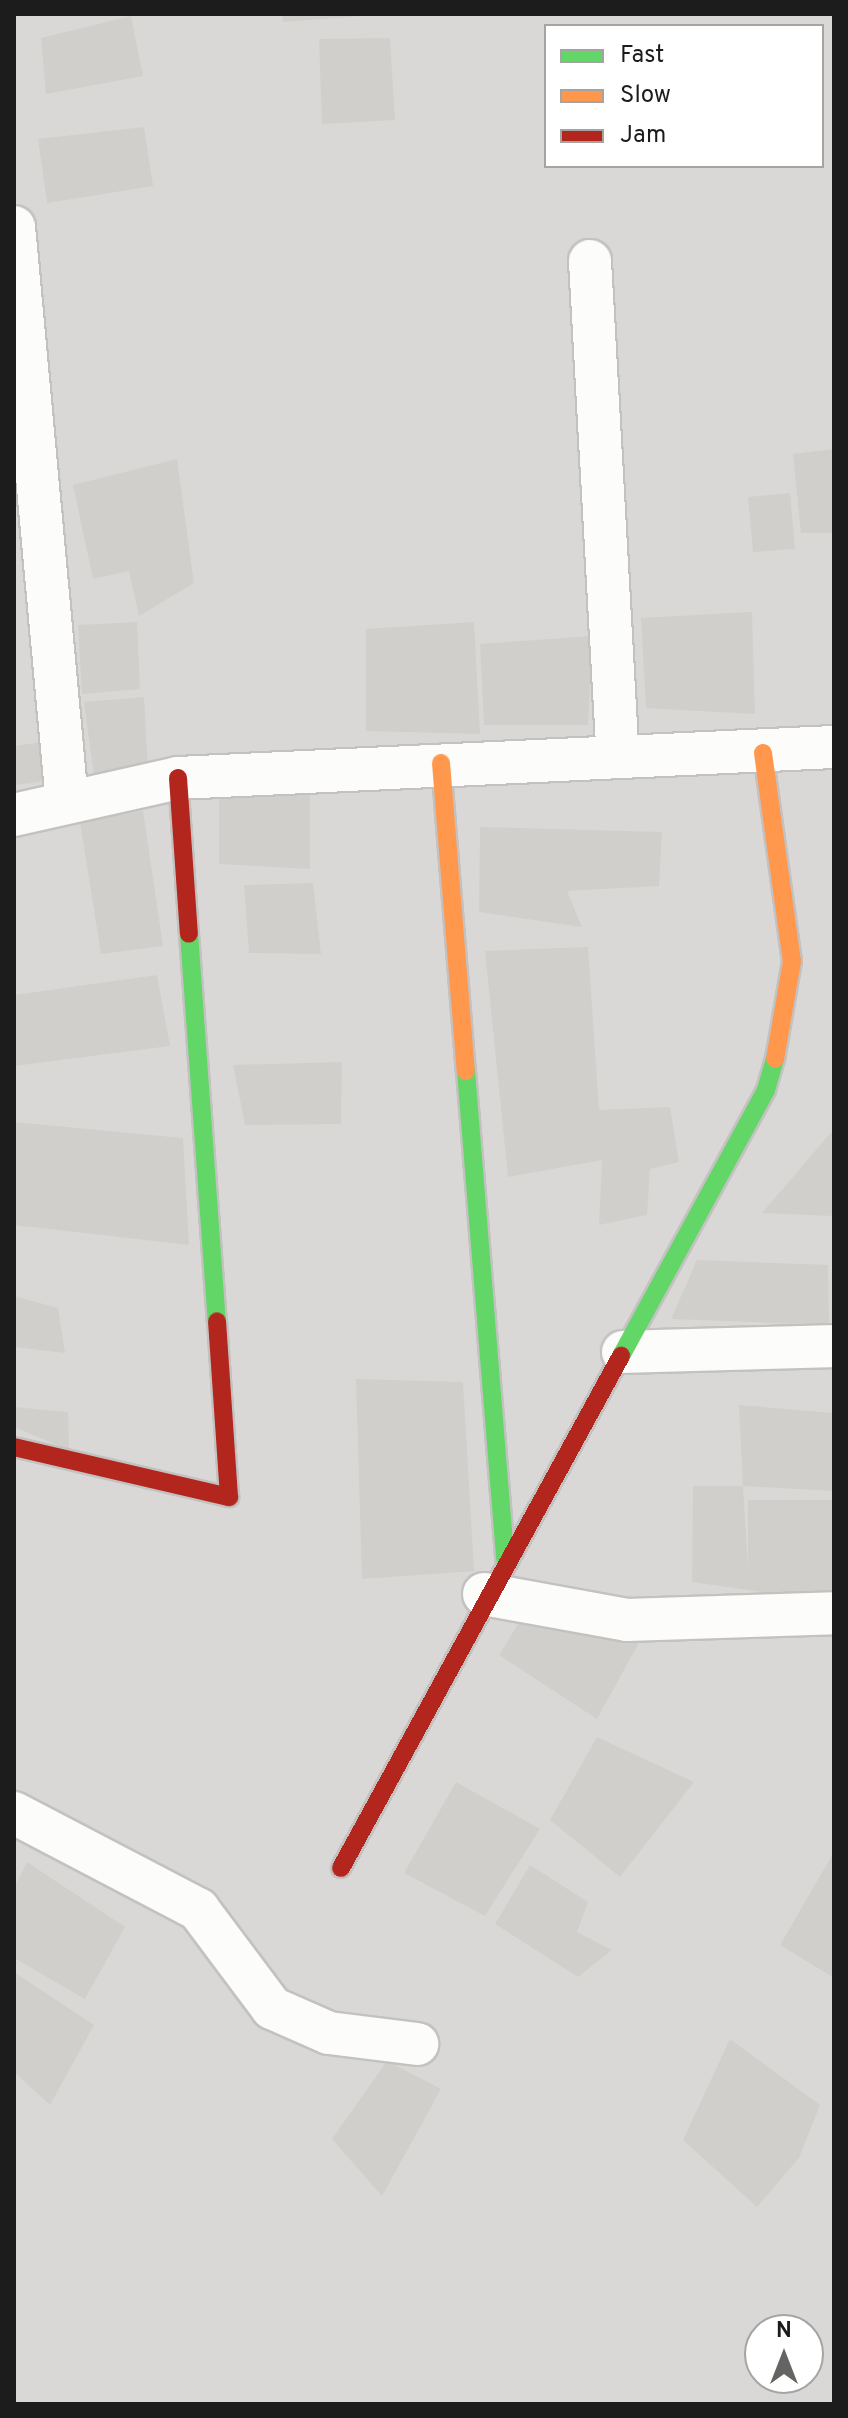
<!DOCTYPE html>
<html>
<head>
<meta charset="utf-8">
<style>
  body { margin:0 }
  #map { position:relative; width:848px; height:2418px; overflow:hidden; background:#ebe9e5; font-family:Overpass,sans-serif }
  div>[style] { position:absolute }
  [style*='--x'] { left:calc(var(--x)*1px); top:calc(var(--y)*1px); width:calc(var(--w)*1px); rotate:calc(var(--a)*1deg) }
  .residential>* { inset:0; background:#dad8d6 }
  .building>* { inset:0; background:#d1cfcc }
  .roads { filter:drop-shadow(2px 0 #c3c2c1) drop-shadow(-2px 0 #c3c2c1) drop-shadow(0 2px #c3c2c1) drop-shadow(0 -2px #c3c2c1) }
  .street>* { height:42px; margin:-21px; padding:0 21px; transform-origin:21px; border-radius:21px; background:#fcfcfb }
  .fast>* { height:18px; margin:-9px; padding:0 9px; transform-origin:9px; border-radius:9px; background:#63d668 }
  .slow>* { height:18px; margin:-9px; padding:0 9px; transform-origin:9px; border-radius:9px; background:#ff974d }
  .jam>* { height:18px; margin:-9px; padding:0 9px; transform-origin:9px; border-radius:9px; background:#b3261e }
  span { translate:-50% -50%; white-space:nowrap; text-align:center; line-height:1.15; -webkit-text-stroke:8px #fff; paint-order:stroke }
  .frame { position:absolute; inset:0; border:16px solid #1c1c1c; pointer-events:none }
  .legend { position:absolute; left:544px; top:24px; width:280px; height:144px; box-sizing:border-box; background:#fff; border:2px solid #a4a4a4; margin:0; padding:10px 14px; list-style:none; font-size:24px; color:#1c1c1c }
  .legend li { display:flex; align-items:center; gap:16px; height:40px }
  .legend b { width:40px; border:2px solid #a4a4a4 }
  .north { position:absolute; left:744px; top:2314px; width:80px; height:80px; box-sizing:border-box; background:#fff; border:2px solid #a4a4a4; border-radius:50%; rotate:0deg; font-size:22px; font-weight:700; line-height:32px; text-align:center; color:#1c1c1c }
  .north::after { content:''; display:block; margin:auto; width:28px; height:36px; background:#646462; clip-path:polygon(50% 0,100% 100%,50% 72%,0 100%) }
</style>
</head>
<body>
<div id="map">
  <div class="residential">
    <div style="clip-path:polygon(evenodd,14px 14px,834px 14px,834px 2404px,14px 2404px,14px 14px,546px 26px,822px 26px,822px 166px,546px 166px,546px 26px,14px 14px,760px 2330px,808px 2330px,808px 2378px,760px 2378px,760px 2330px)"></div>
  </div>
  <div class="building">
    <div style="clip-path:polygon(282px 14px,362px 14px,362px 16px,283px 22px)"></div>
    <div style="clip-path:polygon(131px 16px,143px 76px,46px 94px,41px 38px)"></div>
    <div style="clip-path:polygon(390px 38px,395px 120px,322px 124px,319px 39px)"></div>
    <div style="clip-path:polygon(144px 127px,153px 186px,47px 203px,38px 139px)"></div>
    <div style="clip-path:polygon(834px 449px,834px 533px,801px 533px,793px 454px)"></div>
    <div style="clip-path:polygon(177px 459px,194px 583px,139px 616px,129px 571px,93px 579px,73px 485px)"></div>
    <div style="clip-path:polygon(790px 493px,795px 549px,753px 552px,748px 497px)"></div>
    <div style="clip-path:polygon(752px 612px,755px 714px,646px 708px,641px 618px)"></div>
    <div style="clip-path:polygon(137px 622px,140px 689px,82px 694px,78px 625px)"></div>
    <div style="clip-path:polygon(474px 622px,480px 734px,366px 731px,366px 629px)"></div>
    <div style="clip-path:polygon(592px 636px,588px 725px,484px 725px,480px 644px)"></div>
    <div style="clip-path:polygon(144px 697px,148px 771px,95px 783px,84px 702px)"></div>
    <div style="clip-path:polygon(43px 742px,47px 781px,14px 785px,14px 746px)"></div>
    <div style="clip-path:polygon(219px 794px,310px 794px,310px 869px,219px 864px)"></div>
    <div style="clip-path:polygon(143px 811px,163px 946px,101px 954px,80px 822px)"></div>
    <div style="clip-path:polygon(480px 827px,662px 832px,659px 886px,567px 891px,582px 927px,479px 912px)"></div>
    <div style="clip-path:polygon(313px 883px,321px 954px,249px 953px,244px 885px)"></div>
    <div style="clip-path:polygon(588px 947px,599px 1110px,670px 1107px,679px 1162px,650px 1169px,647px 1215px,599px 1225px,602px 1160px,508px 1177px,485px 951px)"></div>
    <div style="clip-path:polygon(157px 975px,170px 1046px,14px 1066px,14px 995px)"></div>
    <div style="clip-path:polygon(342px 1062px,341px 1124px,245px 1125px,233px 1065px)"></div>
    <div style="clip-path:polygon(14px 1122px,183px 1138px,189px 1245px,14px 1225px)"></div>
    <div style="clip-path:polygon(834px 1129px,834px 1216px,762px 1213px)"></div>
    <div style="clip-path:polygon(697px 1260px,828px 1265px,829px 1325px,671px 1319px)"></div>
    <div style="clip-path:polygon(14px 1296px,58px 1308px,65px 1353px,14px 1347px)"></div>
    <div style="clip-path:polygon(356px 1379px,463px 1382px,474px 1571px,362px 1579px)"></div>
    <div style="clip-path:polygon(739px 1405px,834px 1413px,834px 1491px,743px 1486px)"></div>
    <div style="clip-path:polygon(14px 1407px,68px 1412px,69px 1450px,14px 1427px)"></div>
    <div style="clip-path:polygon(693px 1486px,743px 1486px,748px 1570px,748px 1500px,834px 1500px,834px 1595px,805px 1598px,692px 1582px)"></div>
    <div style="clip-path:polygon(526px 1611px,642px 1637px,597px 1719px,499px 1655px)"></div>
    <div style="clip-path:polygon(597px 1737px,694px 1782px,620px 1877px,550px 1820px)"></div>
    <div style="clip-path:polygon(456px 1782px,540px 1829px,485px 1916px,404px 1873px)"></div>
    <div style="clip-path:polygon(834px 1852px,834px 1978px,780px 1945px)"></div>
    <div style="clip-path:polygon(27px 1862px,125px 1927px,85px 1999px,14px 1958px,14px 1888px)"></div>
    <div style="clip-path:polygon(530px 1865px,588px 1902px,577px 1932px,612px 1950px,578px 1977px,495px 1924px)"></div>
    <div style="clip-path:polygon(14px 1972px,94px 2025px,50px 2105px,14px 2072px)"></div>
    <div style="clip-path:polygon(730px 2039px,820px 2105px,799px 2158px,757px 2207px,683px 2140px)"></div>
    <div style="clip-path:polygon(387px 2061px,441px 2089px,382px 2196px,332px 2139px)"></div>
  </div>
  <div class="roads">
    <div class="street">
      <div style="--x:14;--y:227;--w:577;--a:84.73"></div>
      <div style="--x:590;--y:261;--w:495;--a:86.8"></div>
      <div style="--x:14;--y:815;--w:168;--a:-12.7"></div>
      <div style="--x:178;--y:778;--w:657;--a:-2.71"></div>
      <div style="--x:623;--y:1352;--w:211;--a:-1.6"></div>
      <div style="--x:484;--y:1594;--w:145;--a:10.3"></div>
      <div style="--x:627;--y:1620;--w:207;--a:-1.9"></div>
      <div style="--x:14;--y:1813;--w:208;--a:27.6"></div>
      <div style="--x:198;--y:1909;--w:124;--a:53.2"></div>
      <div style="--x:272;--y:2008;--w:62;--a:23.7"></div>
      <div style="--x:329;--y:2033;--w:89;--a:7.1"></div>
    </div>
    <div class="fast">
      <div style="--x:189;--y:934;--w:388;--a:85.9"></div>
      <div style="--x:466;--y:1071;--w:489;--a:85.4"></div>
      <div style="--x:621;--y:1356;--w:303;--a:-61.4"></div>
      <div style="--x:766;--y:1090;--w:32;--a:-74"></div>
    </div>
    <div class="slow">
      <div style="--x:763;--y:753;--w:210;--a:82.1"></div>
      <div style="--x:792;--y:961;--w:99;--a:99.8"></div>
      <div style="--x:441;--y:763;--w:309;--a:85.4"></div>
    </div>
    <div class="jam">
      <div style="--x:178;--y:778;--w:156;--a:86"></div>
      <div style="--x:14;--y:1447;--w:221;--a:13.1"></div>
      <div style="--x:229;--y:1497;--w:176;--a:-93.9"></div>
      <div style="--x:341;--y:1868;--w:584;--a:-61.33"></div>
    </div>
  </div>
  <div class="frame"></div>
  <ul class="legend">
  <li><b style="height:10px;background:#63d668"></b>Fast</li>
  <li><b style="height:10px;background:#ff974d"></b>Slow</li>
  <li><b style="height:10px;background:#b3261e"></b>Jam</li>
  </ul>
  <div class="north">N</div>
</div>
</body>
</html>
